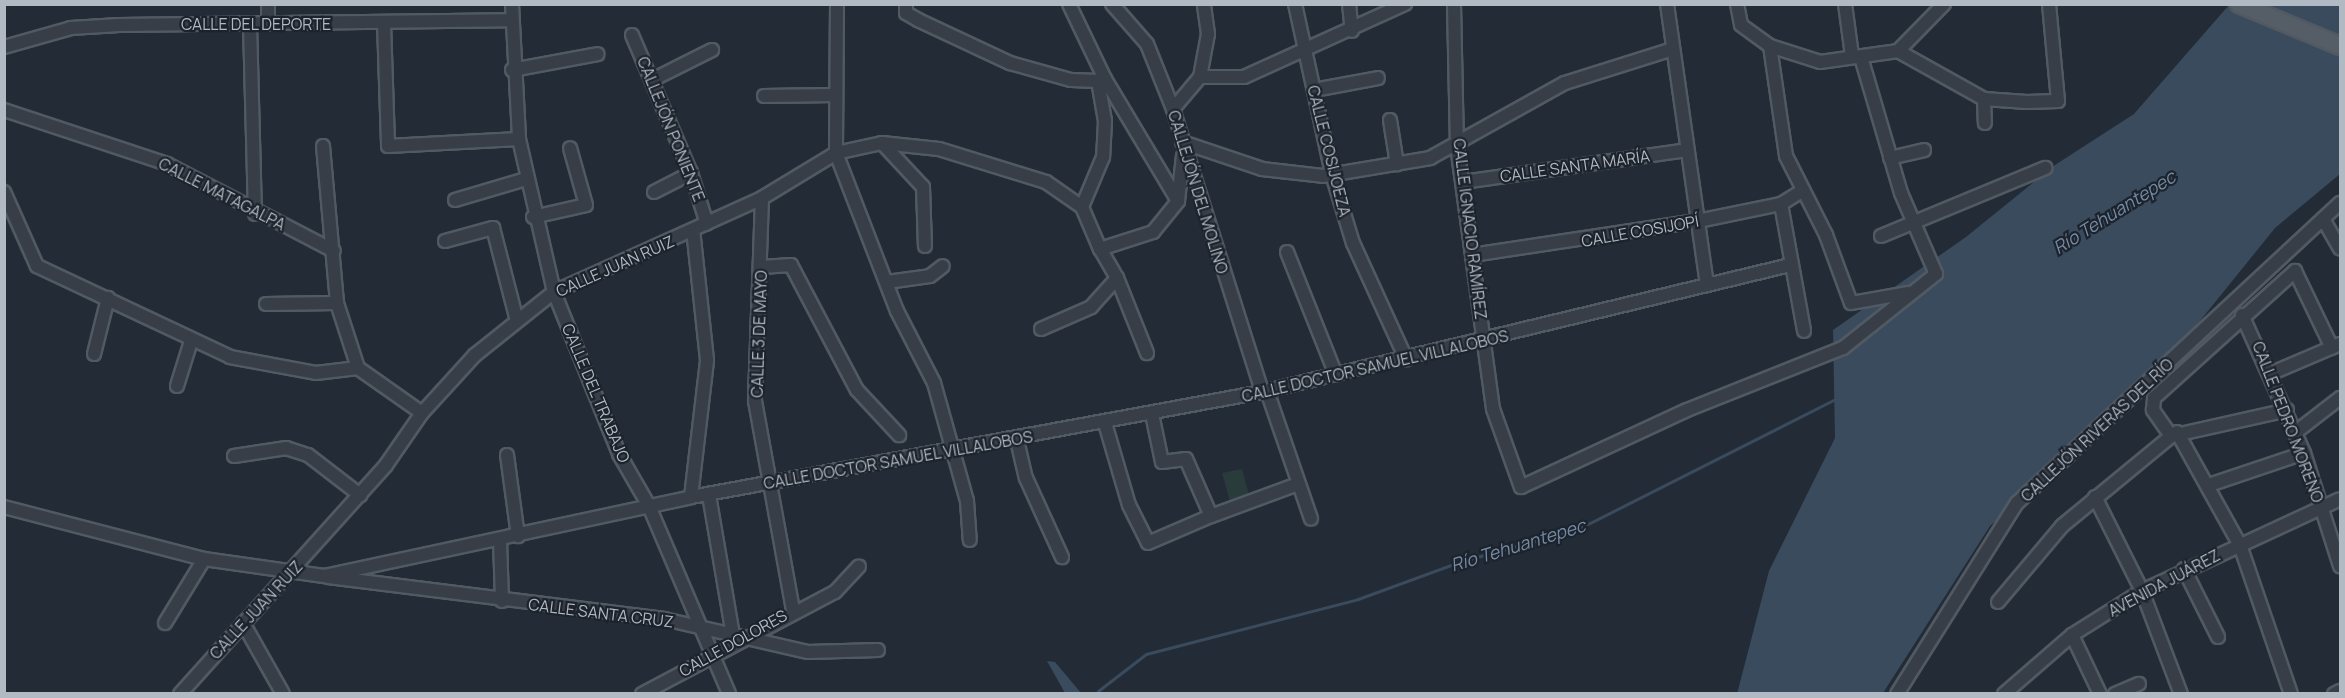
<!DOCTYPE html>
<html>
<head>
<meta charset="utf-8">
<style>
  body { margin:0 }
  #map { position:relative; width:2345px; height:698px; overflow:hidden; background:#232c36; font-family:Manrope,sans-serif }
  div>[style] { position:absolute }
  [style*='--x'] { left:calc(var(--x)*1px); top:calc(var(--y)*1px); width:calc(var(--w)*1px); rotate:calc(var(--a)*1deg) }
  .green>* { inset:0; background:#293b3b }
  .water>* { inset:0; background:#3a4b5e }
  .stream>* { height:3px; margin:-1.5px; padding:0 1.5px; transform-origin:1.5px; border-radius:1.5px; background:#3a4b5e }
  .roads { filter:drop-shadow(2px 0 #515962) drop-shadow(-2px 0 #515962) drop-shadow(0 2px #515962) drop-shadow(0 -2px #515962) }
  .minor>* { height:12px; margin:-6px; padding:0 6px; transform-origin:6px; border-radius:6px; background:#373e47 }
  .major>* { height:16px; margin:-8px; padding:0 8px; transform-origin:8px; border-radius:8px; background:#555d67 }
  span { translate:-50% -50%; white-space:nowrap; text-align:center; line-height:1.15; -webkit-text-stroke:4.5px #1c232c; paint-order:stroke }
  .street-label { font-size:16px; color:#b1b9c3 }
  .water-label { font-size:18px; color:#758ba4; font-style:italic }
  .frame { position:absolute; inset:0; border:6px solid #b1b9c3; pointer-events:none }
</style>
</head>
<body>
<div id="map">
  <div class="green">
    <div style="clip-path:polygon(1242px 469px,1250px 499px,1231px 505px,1222px 473px)"></div>
  </div>
  <div class="water">
    <div style="clip-path:polygon(2229px 5px,2340px 5px,2340px 174px,2275px 228px,2145px 389px,1990px 526px,1883px 693px,1737px 694px,1769px 571px,1835px 438px,1833px 330px,1966px 237px,2055px 165px,2134px 114px)"></div>
    <div style="clip-path:polygon(1047px 661px,1055px 662px,1081px 693px,1065px 693px)"></div>
  </div>
  <div class="stream">
    <div style="--x:1098;--y:691;--w:61;--a:-37.6"></div>
    <div style="--x:1146;--y:654;--w:219;--a:-14.5"></div>
    <div style="--x:1358;--y:599;--w:108;--a:-20.1"></div>
    <div style="--x:1459;--y:562;--w:123;--a:-15.5"></div>
    <div style="--x:1578;--y:529;--w:290;--a:-26.8"></div>
  </div>
  <div class="roads">
    <div class="minor">
      <div style="--x:268;--y:4;--w:20;--a:90"></div>
      <div style="--x:512;--y:4;--w:135;--a:87"></div>
      <div style="--x:519;--y:139;--w:157;--a:77.1"></div>
      <div style="--x:554;--y:292;--w:175;--a:68.1"></div>
      <div style="--x:619;--y:454;--w:60;--a:60"></div>
      <div style="--x:649;--y:506;--w:204;--a:66.9"></div>
      <div style="--x:837;--y:4;--w:149;--a:90.4"></div>
      <div style="--x:836;--y:153;--w:169;--a:68.9"></div>
      <div style="--x:897;--y:311;--w:81;--a:62.8"></div>
      <div style="--x:934;--y:383;--w:123;--a:74.4"></div>
      <div style="--x:967;--y:501;--w:39;--a:86"></div>
      <div style="--x:906;--y:4;--w:9;--a:90"></div>
      <div style="--x:906;--y:13;--w:14;--a:30"></div>
      <div style="--x:918;--y:20;--w:102;--a:25.1"></div>
      <div style="--x:1010;--y:63;--w:63;--a:15.6"></div>
      <div style="--x:1071;--y:80;--w:27;--a:2"></div>
      <div style="--x:1069;--y:4;--w:83;--a:64.4"></div>
      <div style="--x:1105;--y:79;--w:7;--a:164"></div>
      <div style="--x:1098;--y:81;--w:41;--a:80.1"></div>
      <div style="--x:1105;--y:121;--w:36;--a:93"></div>
      <div style="--x:1103;--y:157;--w:54;--a:112.8"></div>
      <div style="--x:1112;--y:4;--w:53;--a:48.8"></div>
      <div style="--x:1147;--y:44;--w:70;--a:68.2"></div>
      <div style="--x:1173;--y:109;--w:297;--a:72.5"></div>
      <div style="--x:1295;--y:4;--w:174;--a:77.7"></div>
      <div style="--x:1332;--y:174;--w:72;--a:73.1"></div>
      <div style="--x:1353;--y:243;--w:128;--a:65.4"></div>
      <div style="--x:1349;--y:4;--w:27;--a:84"></div>
      <div style="--x:1454;--y:4;--w:142;--a:88.8"></div>
      <div style="--x:1457;--y:146;--w:265;--a:82.2"></div>
      <div style="--x:1493;--y:409;--w:83;--a:70.3"></div>
      <div style="--x:1521;--y:487;--w:183;--a:-24.9"></div>
      <div style="--x:1687;--y:410;--w:168;--a:-21.7"></div>
      <div style="--x:1843;--y:348;--w:119;--a:-38.5"></div>
      <div style="--x:1936;--y:274;--w:88;--a:-113.4"></div>
      <div style="--x:1901;--y:193;--w:142;--a:-106.4"></div>
      <div style="--x:1667;--y:4;--w:284;--a:81.9"></div>
      <div style="--x:1737;--y:4;--w:21;--a:79"></div>
      <div style="--x:1741;--y:25;--w:36;--a:36"></div>
      <div style="--x:1770;--y:46;--w:52;--a:17.7"></div>
      <div style="--x:1820;--y:62;--w:79;--a:-8"></div>
      <div style="--x:1898;--y:51;--w:98;--a:29.2"></div>
      <div style="--x:1984;--y:99;--w:43;--a:4"></div>
      <div style="--x:2027;--y:102;--w:31;--a:-2"></div>
      <div style="--x:2058;--y:101;--w:97;--a:-95.3"></div>
      <div style="--x:1845;--y:4;--w:52;--a:82.3"></div>
      <div style="--x:384;--y:23;--w:123;--a:88.1"></div>
      <div style="--x:388;--y:146;--w:131;--a:-3.1"></div>
      <div style="--x:250;--y:24;--w:190;--a:88.5"></div>
      <div style="--x:632;--y:35;--w:150;--a:66.9"></div>
      <div style="--x:691;--y:173;--w:53;--a:72.6"></div>
      <div style="--x:1770;--y:46;--w:111;--a:81.7"></div>
      <div style="--x:1786;--y:156;--w:89;--a:63.1"></div>
      <div style="--x:1826;--y:235;--w:72;--a:69.8"></div>
      <div style="--x:1851;--y:303;--w:58;--a:-10"></div>
      <div style="--x:4;--y:47;--w:70;--a:-15.8"></div>
      <div style="--x:71;--y:28;--w:48;--a:-3.6"></div>
      <div style="--x:119;--y:25;--w:391;--a:-0.7"></div>
      <div style="--x:1898;--y:51;--w:66;--a:-45.6"></div>
      <div style="--x:512;--y:70;--w:87;--a:-10.5"></div>
      <div style="--x:1200;--y:77;--w:44;--a:0"></div>
      <div style="--x:1244;--y:77;--w:177;--a:-24.4"></div>
      <div style="--x:654;--y:79;--w:65;--a:-26.6"></div>
      <div style="--x:1105;--y:79;--w:142;--a:59.1"></div>
      <div style="--x:1178;--y:201;--w:45;--a:-83.7"></div>
      <div style="--x:1314;--y:90;--w:65;--a:-10.6"></div>
      <div style="--x:764;--y:96;--w:71;--a:-0.8"></div>
      <div style="--x:1984;--y:99;--w:24;--a:88"></div>
      <div style="--x:1173;--y:109;--w:42;--a:-49.8"></div>
      <div style="--x:1200;--y:77;--w:44;--a:-79.5"></div>
      <div style="--x:1208;--y:34;--w:30;--a:-98"></div>
      <div style="--x:4;--y:110;--w:172;--a:18.3"></div>
      <div style="--x:167;--y:164;--w:188;--a:27.5"></div>
      <div style="--x:1390;--y:120;--w:45;--a:81"></div>
      <div style="--x:1182;--y:142;--w:84;--a:18.6"></div>
      <div style="--x:1262;--y:169;--w:61;--a:6.5"></div>
      <div style="--x:1323;--y:176;--w:109;--a:-9.5"></div>
      <div style="--x:1430;--y:158;--w:154;--a:-29.1"></div>
      <div style="--x:1565;--y:83;--w:113;--a:-17.5"></div>
      <div style="--x:882;--y:143;--w:60;--a:47"></div>
      <div style="--x:923;--y:187;--w:59;--a:88.1"></div>
      <div style="--x:323;--y:146;--w:158;--a:84.9"></div>
      <div style="--x:337;--y:303;--w:68;--a:72.1"></div>
      <div style="--x:1890;--y:158;--w:35;--a:-13"></div>
      <div style="--x:1463;--y:182;--w:226;--a:-8.1"></div>
      <div style="--x:4;--y:192;--w:81;--a:66"></div>
      <div style="--x:37;--y:266;--w:213;--a:25.2"></div>
      <div style="--x:230;--y:357;--w:87;--a:10.5"></div>
      <div style="--x:316;--y:373;--w:42;--a:-6.8"></div>
      <div style="--x:358;--y:368;--w:78;--a:35.1"></div>
      <div style="--x:654;--y:192;--w:42;--a:-27.2"></div>
      <div style="--x:762;--y:198;--w:203;--a:92"></div>
      <div style="--x:755;--y:401;--w:212;--a:79.7"></div>
      <div style="--x:455;--y:200;--w:74;--a:-16.5"></div>
      <div style="--x:1781;--y:204;--w:129;--a:79.7"></div>
      <div style="--x:533;--y:217;--w:54;--a:-12.8"></div>
      <div style="--x:586;--y:205;--w:59;--a:-105.7"></div>
      <div style="--x:2323;--y:219;--w:34;--a:60"></div>
      <div style="--x:1881;--y:236;--w:178;--a:-22.5"></div>
      <div style="--x:445;--y:241;--w:50;--a:-15.2"></div>
      <div style="--x:493;--y:228;--w:96;--a:75.5"></div>
      <div style="--x:1287;--y:252;--w:132;--a:68.3"></div>
      <div style="--x:1472;--y:255;--w:229;--a:-8.6"></div>
      <div style="--x:1698;--y:221;--w:85;--a:-11.6"></div>
      <div style="--x:1781;--y:204;--w:26;--a:-32"></div>
      <div style="--x:762;--y:267;--w:29;--a:-4"></div>
      <div style="--x:791;--y:265;--w:141;--a:62.2"></div>
      <div style="--x:857;--y:390;--w:62;--a:47"></div>
      <div style="--x:1117;--y:278;--w:81;--a:68.2"></div>
      <div style="--x:887;--y:282;--w:43;--a:-7.9"></div>
      <div style="--x:930;--y:276;--w:16;--a:-38"></div>
      <div style="--x:266;--y:304;--w:71;--a:-0.8"></div>
      <div style="--x:2242;--y:315;--w:151;--a:65.8"></div>
      <div style="--x:2304;--y:453;--w:119;--a:72.3"></div>
      <div style="--x:1041;--y:329;--w:55;--a:-23.7"></div>
      <div style="--x:1091;--y:307;--w:39;--a:-48"></div>
      <div style="--x:1117;--y:278;--w:34;--a:-120"></div>
      <div style="--x:94;--y:354;--w:58;--a:-76"></div>
      <div style="--x:2272;--y:373;--w:74;--a:-23.1"></div>
      <div style="--x:177;--y:386;--w:47;--a:-72.7"></div>
      <div style="--x:1267;--y:391;--w:135;--a:71"></div>
      <div style="--x:1152;--y:414;--w:49;--a:78.2"></div>
      <div style="--x:1162;--y:462;--w:24;--a:-7"></div>
      <div style="--x:1186;--y:459;--w:62;--a:66.3"></div>
      <div style="--x:1211;--y:516;--w:93;--a:-20.2"></div>
      <div style="--x:1105;--y:423;--w:85;--a:73.7"></div>
      <div style="--x:1129;--y:505;--w:42;--a:63.4"></div>
      <div style="--x:1148;--y:543;--w:69;--a:-23.2"></div>
      <div style="--x:2177;--y:432;--w:129;--a:60.9"></div>
      <div style="--x:2240;--y:545;--w:157;--a:71.1"></div>
      <div style="--x:2296;--y:432;--w:56;--a:-37.7"></div>
      <div style="--x:2171;--y:436;--w:32;--a:-125"></div>
      <div style="--x:2153;--y:410;--w:12;--a:-85"></div>
      <div style="--x:2154;--y:398;--w:190;--a:-42"></div>
      <div style="--x:2295;--y:271;--w:85;--a:64.3"></div>
      <div style="--x:1017;--y:440;--w:39;--a:77"></div>
      <div style="--x:1026;--y:478;--w:87;--a:65.5"></div>
      <div style="--x:507;--y:455;--w:82;--a:82.3"></div>
      <div style="--x:234;--y:456;--w:53;--a:-8.7"></div>
      <div style="--x:286;--y:448;--w:23;--a:18"></div>
      <div style="--x:308;--y:455;--w:66;--a:37.6"></div>
      <div style="--x:2209;--y:485;--w:100;--a:-18.6"></div>
      <div style="--x:709;--y:495;--w:143;--a:80.3"></div>
      <div style="--x:691;--y:497;--w:138;--a:-83.3"></div>
      <div style="--x:707;--y:360;--w:131;--a:-96.1"></div>
      <div style="--x:2095;--y:497;--w:105;--a:63.4"></div>
      <div style="--x:2142;--y:591;--w:110;--a:69.3"></div>
      <div style="--x:4;--y:507;--w:207;--a:14.6"></div>
      <div style="--x:204;--y:559;--w:121;--a:8.1"></div>
      <div style="--x:324;--y:576;--w:375;--a:-12.1"></div>
      <div style="--x:691;--y:497;--w:581;--a:-10.42"></div>
      <div style="--x:1262;--y:392;--w:543;--a:-13.52"></div>
      <div style="--x:500;--y:540;--w:61;--a:88.1"></div>
      <div style="--x:2184;--y:569;--w:76;--a:63.4"></div>
      <div style="--x:328;--y:577;--w:339;--a:7.1"></div>
      <div style="--x:664;--y:619;--w:148;--a:12.9"></div>
      <div style="--x:808;--y:652;--w:70;--a:-1.6"></div>
      <div style="--x:1998;--y:602;--w:99;--a:-49.9"></div>
      <div style="--x:2062;--y:526;--w:141;--a:-39.5"></div>
      <div style="--x:2171;--y:436;--w:119;--a:-12.6"></div>
      <div style="--x:165;--y:623;--w:75;--a:-58.6"></div>
      <div style="--x:243;--y:623;--w:81;--a:60.6"></div>
      <div style="--x:2072;--y:635;--w:65;--a:64.6"></div>
      <div style="--x:180;--y:694;--w:308;--a:-48"></div>
      <div style="--x:386;--y:465;--w:63;--a:-55.3"></div>
      <div style="--x:422;--y:413;--w:79;--a:-47.6"></div>
      <div style="--x:475;--y:355;--w:101;--a:-38.6"></div>
      <div style="--x:554;--y:292;--w:228;--a:-24.3"></div>
      <div style="--x:762;--y:198;--w:87;--a:-31.3"></div>
      <div style="--x:836;--y:153;--w:47;--a:-12.3"></div>
      <div style="--x:882;--y:143;--w:57;--a:6"></div>
      <div style="--x:939;--y:149;--w:112;--a:17.1"></div>
      <div style="--x:1046;--y:182;--w:44;--a:34.8"></div>
      <div style="--x:1082;--y:207;--w:46;--a:66.8"></div>
      <div style="--x:1100;--y:249;--w:56;--a:-17.8"></div>
      <div style="--x:1153;--y:232;--w:40;--a:-51"></div>
      <div style="--x:642;--y:694;--w:218;--a:-27.9"></div>
      <div style="--x:835;--y:592;--w:35;--a:-47"></div>
      <div style="--x:1897;--y:694;--w:226;--a:-57.9"></div>
      <div style="--x:2017;--y:503;--w:441;--a:-42.9"></div>
      <div style="--x:2004;--y:694;--w:90;--a:-40.9"></div>
      <div style="--x:2072;--y:635;--w:83;--a:-32.2"></div>
      <div style="--x:2142;--y:591;--w:218;--a:-24.9"></div>
      <div style="--x:2115;--y:694;--w:26;--a:-23"></div>
      <div style="--x:2334;--y:694;--w:7;--a:-27"></div>
    </div>
    <div class="major">
      <div style="--x:2239;--y:4;--w:109;--a:22.6"></div>
    </div>
  </div>
  <div class="street-label">
    <span style="left:256px;top:24px">CALLE DEL DEPORTE</span>
    <span style="left:671px;top:129px;rotate:68deg">CALLEJÓN PONIENTE</span>
    <span style="left:1329px;top:151px;rotate:76deg">CALLE COSIJOEZA</span>
    <span style="left:1575px;top:166px;rotate:-8deg">CALLE SANTA MARÍA</span>
    <span style="left:1198px;top:192px;rotate:73deg">CALLEJÓN DEL MOLINO</span>
    <span style="left:222px;top:194px;rotate:27deg">CALLE MATAGALPA</span>
    <span style="left:1470px;top:229px;rotate:83deg">CALLE IGNACIO RAMÍREZ</span>
    <span style="left:1640px;top:231px;rotate:-10deg">CALLE COSIJOPÍ</span>
    <span style="left:615px;top:266px;rotate:-24deg">CALLE JUAN RUIZ</span>
    <span style="left:759px;top:334px;rotate:-88deg">CALLE 3 DE MAYO</span>
    <span style="left:1375px;top:366px;rotate:-13deg">CALLE DOCTOR SAMUEL VILLALOBOS</span>
    <span style="left:596px;top:393px;rotate:67deg">CALLE DEL TRABAJO</span>
    <span style="left:2288px;top:422px;rotate:69deg">CALLE PEDRO MORENO</span>
    <span style="left:2097px;top:430px;rotate:-43deg">CALLEJÓN RIVERAS DEL RÍO</span>
    <span style="left:898px;top:460px;rotate:-10deg">CALLE DOCTOR SAMUEL VILLALOBOS</span>
    <span style="left:2164px;top:583px;rotate:-28deg">AVENIDA JUÁREZ</span>
    <span style="left:256px;top:610px;rotate:-47deg">CALLE JUAN RUIZ</span>
    <span style="left:601px;top:613px;rotate:7deg">CALLE SANTA CRUZ</span>
    <span style="left:733px;top:643px;rotate:-29deg">CALLE DOLORES</span>
  </div>
  <div class="water-label">
    <span style="left:2114px;top:212px;rotate:-32deg">Río Tehuantepec</span>
    <span style="left:1518px;top:545px;rotate:-17deg">Río Tehuantepec</span>
  </div>
  <div class="frame"></div>
</div>
</body>
</html>
